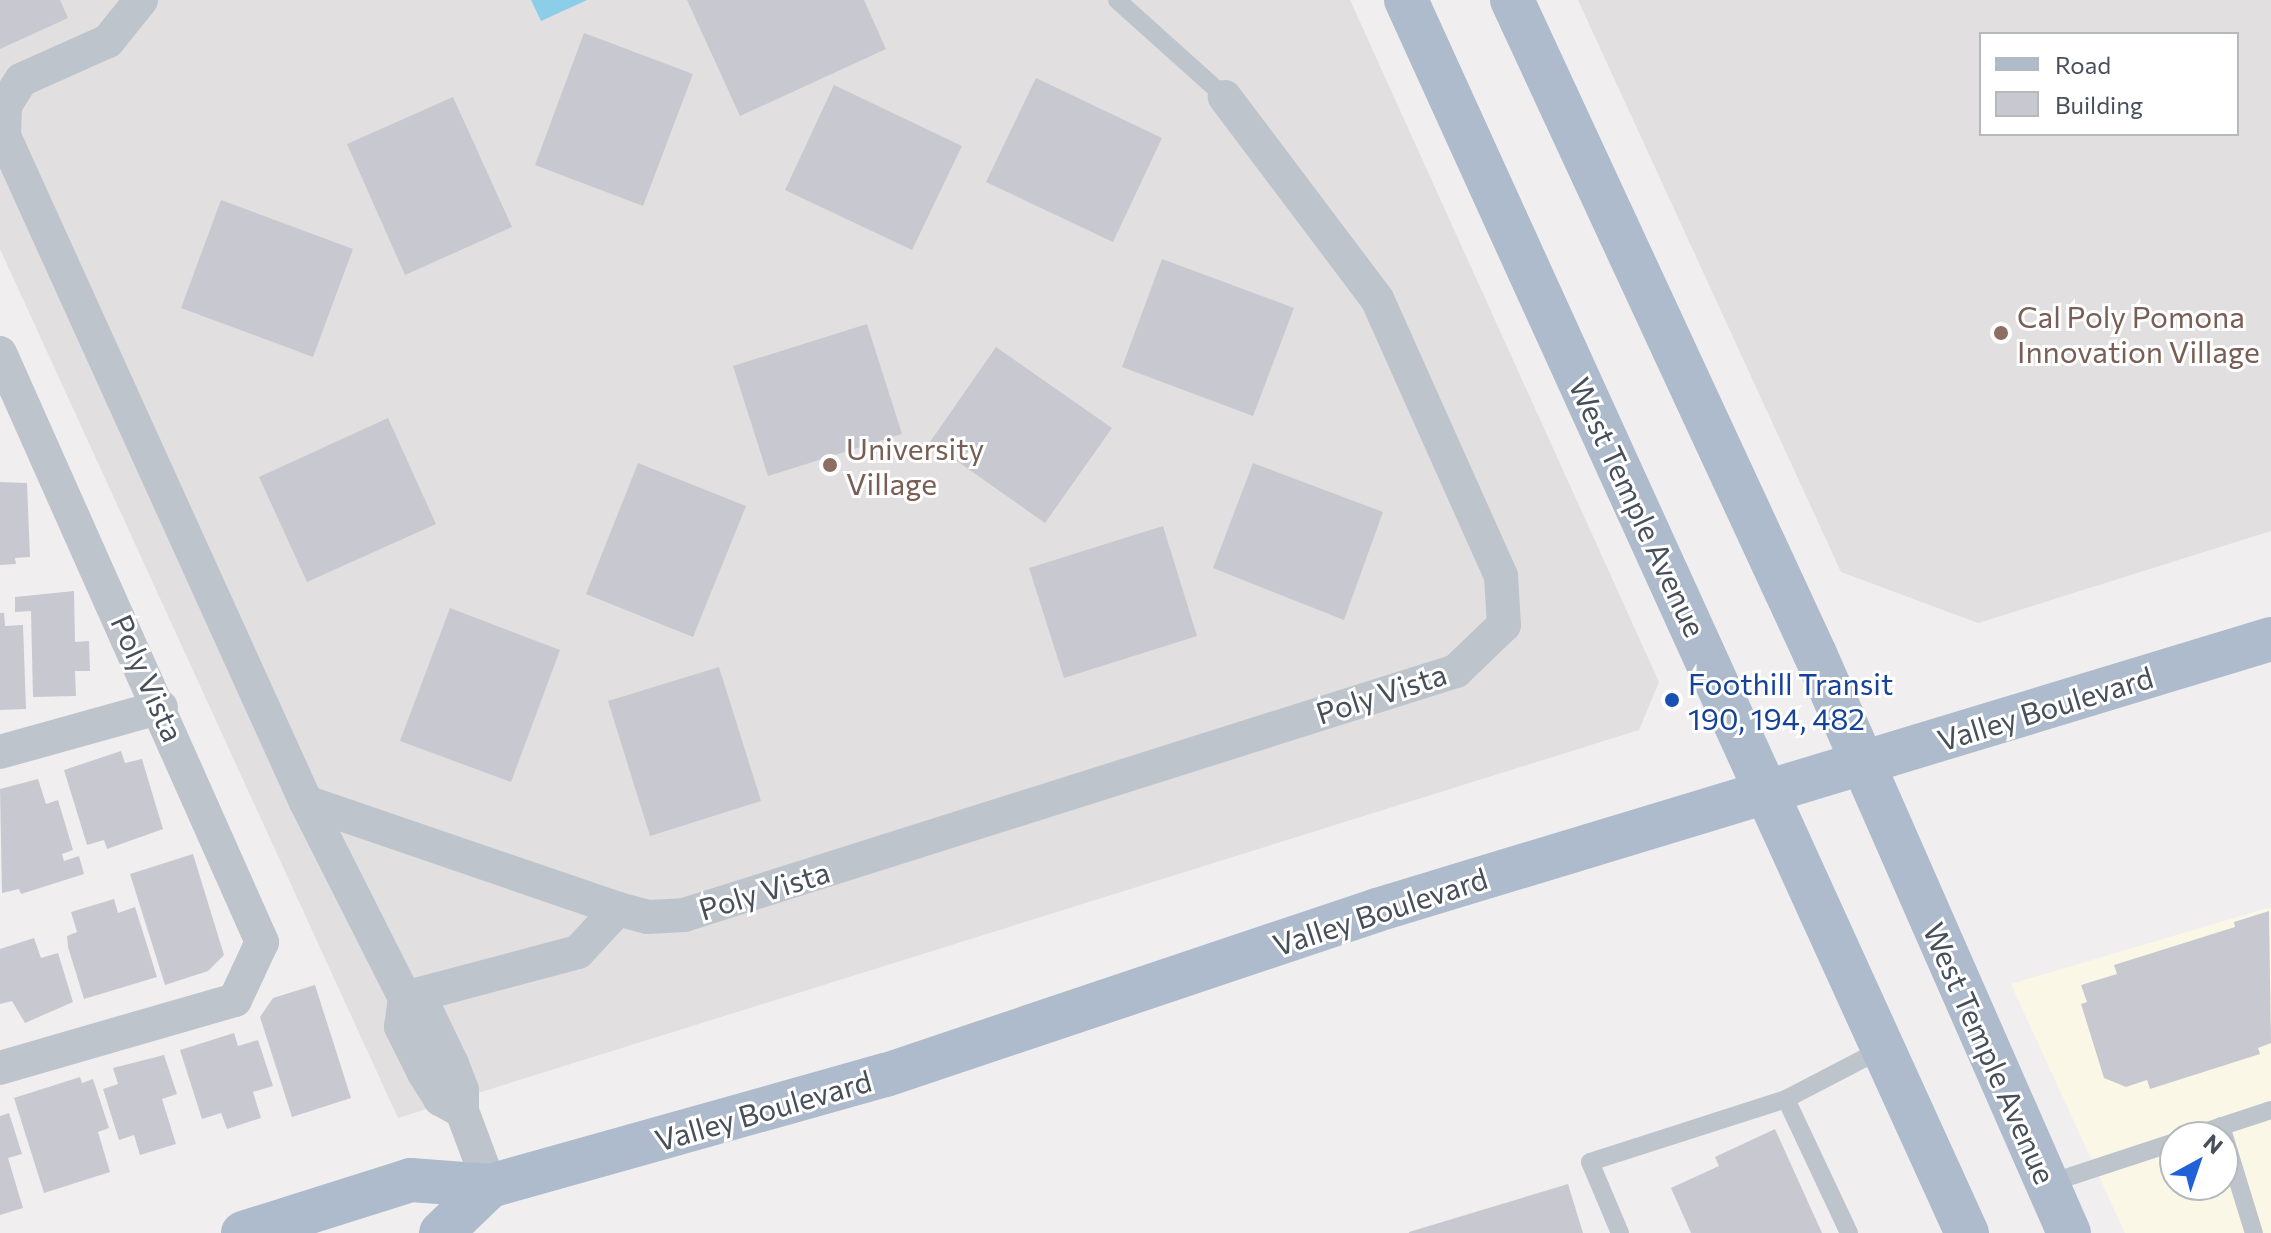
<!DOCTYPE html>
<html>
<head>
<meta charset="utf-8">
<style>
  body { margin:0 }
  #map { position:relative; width:2271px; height:1233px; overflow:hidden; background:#f0eeee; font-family:Commissioner,sans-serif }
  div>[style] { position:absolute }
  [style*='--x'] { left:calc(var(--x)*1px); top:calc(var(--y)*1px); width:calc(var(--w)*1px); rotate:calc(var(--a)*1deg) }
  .commercial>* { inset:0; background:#fbf7e7 }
  .education>* { inset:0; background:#e1dfdf }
  .water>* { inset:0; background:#8ccde8 }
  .building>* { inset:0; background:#c8c9d0 }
  .service>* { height:18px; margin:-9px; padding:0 9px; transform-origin:9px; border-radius:9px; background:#bdc4cc }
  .minor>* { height:34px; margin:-17px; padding:0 17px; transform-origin:17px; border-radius:17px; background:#bdc4cc }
  .primary>* { height:44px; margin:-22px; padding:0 22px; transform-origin:22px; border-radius:22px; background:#aebbcc }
  .dots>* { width:22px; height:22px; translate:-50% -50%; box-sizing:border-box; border:4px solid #fff; border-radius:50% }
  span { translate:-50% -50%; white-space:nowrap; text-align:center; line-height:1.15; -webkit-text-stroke:6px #fff; paint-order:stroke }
  .education-label { font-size:30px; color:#785e54 }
  .left { translate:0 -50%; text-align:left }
  .street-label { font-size:30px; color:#474f5a }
  .transit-label { font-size:30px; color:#164399 }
  .legend { position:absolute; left:1979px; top:32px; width:260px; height:104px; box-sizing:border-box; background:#fff; border:2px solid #b5b9bd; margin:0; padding:10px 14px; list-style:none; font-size:24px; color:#474f5a }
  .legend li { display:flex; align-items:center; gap:16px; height:40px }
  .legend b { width:40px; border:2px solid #b5b9bd }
  .north { position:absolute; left:2159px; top:1121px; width:80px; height:80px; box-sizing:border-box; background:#fff; border:2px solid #b5b9bd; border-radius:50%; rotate:40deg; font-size:22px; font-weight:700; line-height:32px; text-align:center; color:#474f5a }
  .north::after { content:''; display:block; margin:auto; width:28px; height:36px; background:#2061d8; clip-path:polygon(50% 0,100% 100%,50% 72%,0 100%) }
</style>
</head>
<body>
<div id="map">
  <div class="commercial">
    <div style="clip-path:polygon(evenodd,2271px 907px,2271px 1233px,2125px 1233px,2011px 984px,2271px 907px,2175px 1137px,2223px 1137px,2223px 1185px,2175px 1185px,2175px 1137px)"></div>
  </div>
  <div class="education">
    <div style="clip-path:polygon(0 0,1350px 0,1659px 682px,1639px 730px,398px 1118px,0 249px)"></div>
    <div style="clip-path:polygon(evenodd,1578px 0,2271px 0,2271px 531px,1978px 623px,1841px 572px,1578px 0,2237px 34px,2237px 134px,1981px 134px,1981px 34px,2237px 34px)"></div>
  </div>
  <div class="water">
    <div style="clip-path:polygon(531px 0,587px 0,541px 21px)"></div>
  </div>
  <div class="building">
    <div style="clip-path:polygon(0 0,60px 0,68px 18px,0 49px)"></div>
    <div style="clip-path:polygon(687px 0,864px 0,886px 49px,740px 116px)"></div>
    <div style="clip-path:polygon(584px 33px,693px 74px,643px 206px,535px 165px)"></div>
    <div style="clip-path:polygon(1036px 78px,1162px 138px,1113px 242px,986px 182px)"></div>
    <div style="clip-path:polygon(834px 85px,962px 146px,912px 250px,785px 190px)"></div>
    <div style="clip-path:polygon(453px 97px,512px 227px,405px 275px,347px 144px)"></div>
    <div style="clip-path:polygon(221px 200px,353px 249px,313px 357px,181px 308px)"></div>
    <div style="clip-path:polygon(1162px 259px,1294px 308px,1253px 416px,1122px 367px)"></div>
    <div style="clip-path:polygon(867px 324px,902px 434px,768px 476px,733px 366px)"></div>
    <div style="clip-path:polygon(996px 347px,1112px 428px,1045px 523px,930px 442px)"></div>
    <div style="clip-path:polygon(388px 418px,436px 524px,307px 582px,259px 477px)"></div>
    <div style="clip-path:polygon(638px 463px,746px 506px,693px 637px,586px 594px)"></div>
    <div style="clip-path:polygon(1253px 463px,1383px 512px,1344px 620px,1213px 568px)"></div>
    <div style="clip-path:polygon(0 482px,27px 483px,30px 557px,15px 558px,16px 564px,0 565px)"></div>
    <div style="clip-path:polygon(1163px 526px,1197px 636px,1064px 678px,1029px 568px)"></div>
    <div style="clip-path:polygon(74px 591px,75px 642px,89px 641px,90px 671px,75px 671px,76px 696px,33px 697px,31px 611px,15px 612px,15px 597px)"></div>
    <div style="clip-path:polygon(450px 608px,560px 650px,511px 782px,400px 741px)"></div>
    <div style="clip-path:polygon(0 613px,4px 613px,5px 626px,23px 625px,26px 709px,0 710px)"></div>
    <div style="clip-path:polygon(719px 667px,761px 801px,650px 836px,608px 701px)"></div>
    <div style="clip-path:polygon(121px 751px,125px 763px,142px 759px,163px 829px,107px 849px,104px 840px,87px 845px,64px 770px)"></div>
    <div style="clip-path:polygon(38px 779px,46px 804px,58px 800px,73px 850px,62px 854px,64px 861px,79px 856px,84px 874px,21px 894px,19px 889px,2px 893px,0 789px)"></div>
    <div style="clip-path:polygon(193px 854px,224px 955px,208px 971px,165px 985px,130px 874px)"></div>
    <div style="clip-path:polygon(114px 899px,118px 913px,135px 907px,157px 977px,84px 999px,68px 947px,67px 936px,77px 932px,71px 912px)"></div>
    <div style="clip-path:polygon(2269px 911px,2271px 1043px,2258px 1048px,2260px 1054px,2150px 1089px,2147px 1080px,2126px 1087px,2104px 1078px,2081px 1004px,2087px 1002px,2081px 985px,2117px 974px,2114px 965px,2235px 927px,2234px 922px)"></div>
    <div style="clip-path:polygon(34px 938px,41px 958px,58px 953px,73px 1002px,25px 1023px,12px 1001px,0 1004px,0 949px)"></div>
    <div style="clip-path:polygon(315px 985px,351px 1098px,292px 1117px,260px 1017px,273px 998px)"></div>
    <div style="clip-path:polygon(234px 1033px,238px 1046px,258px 1040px,273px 1086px,253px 1092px,261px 1118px,227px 1129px,221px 1113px,202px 1119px,180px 1050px)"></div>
    <div style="clip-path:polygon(164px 1055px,177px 1094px,162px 1099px,176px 1144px,140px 1155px,134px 1135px,119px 1140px,103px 1089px,118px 1084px,113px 1068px)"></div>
    <div style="clip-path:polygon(80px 1077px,82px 1083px,93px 1079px,109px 1128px,98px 1132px,110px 1172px,44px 1193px,14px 1098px)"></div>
    <div style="clip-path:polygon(9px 1113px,22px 1154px,8px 1158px,23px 1208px,0 1215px,0 1116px)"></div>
    <div style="clip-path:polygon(1775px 1129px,1822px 1233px,1691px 1233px,1671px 1188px,1719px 1166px,1715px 1157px)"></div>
    <div style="clip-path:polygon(1568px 1184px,1583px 1233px,1409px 1233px,1409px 1232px)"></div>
  </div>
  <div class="service">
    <div style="--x:1117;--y:0;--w:145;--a:41.9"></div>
    <div style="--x:1786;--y:1099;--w:148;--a:64.8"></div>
    <div style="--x:2221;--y:1126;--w:112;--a:72.9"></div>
    <div style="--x:2189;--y:1137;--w:86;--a:-18.2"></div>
    <div style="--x:2047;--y:1184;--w:135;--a:-18.2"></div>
    <div style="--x:1620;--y:1233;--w:77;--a:-112.9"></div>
    <div style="--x:1590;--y:1162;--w:206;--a:-17.8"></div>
    <div style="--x:1786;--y:1099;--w:110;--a:-27.5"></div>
  </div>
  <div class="minor">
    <div style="--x:141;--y:0;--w:53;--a:128.8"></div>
    <div style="--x:108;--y:41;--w:95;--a:155.9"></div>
    <div style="--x:21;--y:80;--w:31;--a:122"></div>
    <div style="--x:5;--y:106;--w:30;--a:92"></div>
    <div style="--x:4;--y:136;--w:731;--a:65.61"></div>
    <div style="--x:306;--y:802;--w:220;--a:63.2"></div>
    <div style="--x:405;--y:998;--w:30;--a:37"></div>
    <div style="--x:429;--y:1016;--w:53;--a:64.4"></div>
    <div style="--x:452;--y:1064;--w:28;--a:69"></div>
    <div style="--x:462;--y:1090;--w:21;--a:90"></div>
    <div style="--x:462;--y:1111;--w:80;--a:69.5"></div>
    <div style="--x:0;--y:353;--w:645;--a:66.02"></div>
    <div style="--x:262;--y:942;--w:64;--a:115"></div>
    <div style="--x:235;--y:1000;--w:245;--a:163.9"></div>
    <div style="--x:0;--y:752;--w:167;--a:-15.6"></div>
    <div style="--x:306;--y:802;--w:330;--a:18.9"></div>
    <div style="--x:405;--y:998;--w:179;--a:-14.9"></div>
    <div style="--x:578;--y:952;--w:59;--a:-47.1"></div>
    <div style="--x:618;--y:909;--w:31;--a:15"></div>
    <div style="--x:648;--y:917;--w:36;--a:-3"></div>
    <div style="--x:684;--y:915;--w:810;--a:-17.54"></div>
    <div style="--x:1456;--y:671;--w:66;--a:-43.8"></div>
    <div style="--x:1504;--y:625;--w:49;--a:-93.5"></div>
    <div style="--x:1501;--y:576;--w:303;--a:-114.1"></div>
    <div style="--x:1377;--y:299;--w:253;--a:-127"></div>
    <div style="--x:405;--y:998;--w:29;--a:98"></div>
    <div style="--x:401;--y:1027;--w:51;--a:63.4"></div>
    <div style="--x:424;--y:1073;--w:31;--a:58"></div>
    <div style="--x:440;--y:1099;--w:25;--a:29"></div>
  </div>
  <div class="primary">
    <div style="--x:1406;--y:0;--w:1355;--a:65.54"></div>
    <div style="--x:1512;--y:0;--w:721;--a:65.14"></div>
    <div style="--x:1815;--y:654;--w:632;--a:66.31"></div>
    <div style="--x:243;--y:1233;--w:176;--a:-17.5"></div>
    <div style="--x:411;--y:1180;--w:79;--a:4.3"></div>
    <div style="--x:490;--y:1186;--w:411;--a:-15.7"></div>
    <div style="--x:886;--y:1075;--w:518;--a:-18.57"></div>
    <div style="--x:1377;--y:910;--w:934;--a:-16.86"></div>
    <div style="--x:441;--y:1233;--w:68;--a:-43.8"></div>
  </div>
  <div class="dots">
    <div style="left:2001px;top:333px;background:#8d6e63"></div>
    <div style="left:830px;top:465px;background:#8d6e63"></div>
    <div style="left:1672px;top:700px;background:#1a4fb4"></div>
  </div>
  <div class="education-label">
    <span class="left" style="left:2017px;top:333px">Cal Poly Pomona<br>Innovation Village</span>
    <span class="left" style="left:846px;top:465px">University<br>Village</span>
  </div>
  <div class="street-label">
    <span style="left:1638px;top:507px;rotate:65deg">West Temple Avenue</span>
    <span style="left:148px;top:678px;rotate:66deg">Poly Vista</span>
    <span style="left:1381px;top:693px;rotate:-18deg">Poly Vista</span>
    <span style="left:2045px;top:708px;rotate:-17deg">Valley Boulevard</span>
    <span style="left:764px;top:890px;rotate:-17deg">Poly Vista</span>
    <span style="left:1380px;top:911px;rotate:-18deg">Valley Boulevard</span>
    <span style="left:1990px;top:1053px;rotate:66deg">West Temple Avenue</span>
    <span style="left:763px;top:1110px;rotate:-16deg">Valley Boulevard</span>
  </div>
  <div class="transit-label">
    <span class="left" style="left:1688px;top:700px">Foothill Transit<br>190, 194, 482</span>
  </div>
  <ul class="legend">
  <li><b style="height:10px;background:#aebbcc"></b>Road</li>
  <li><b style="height:22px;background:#c8c9d0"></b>Building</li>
  </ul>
  <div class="north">N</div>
</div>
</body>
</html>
